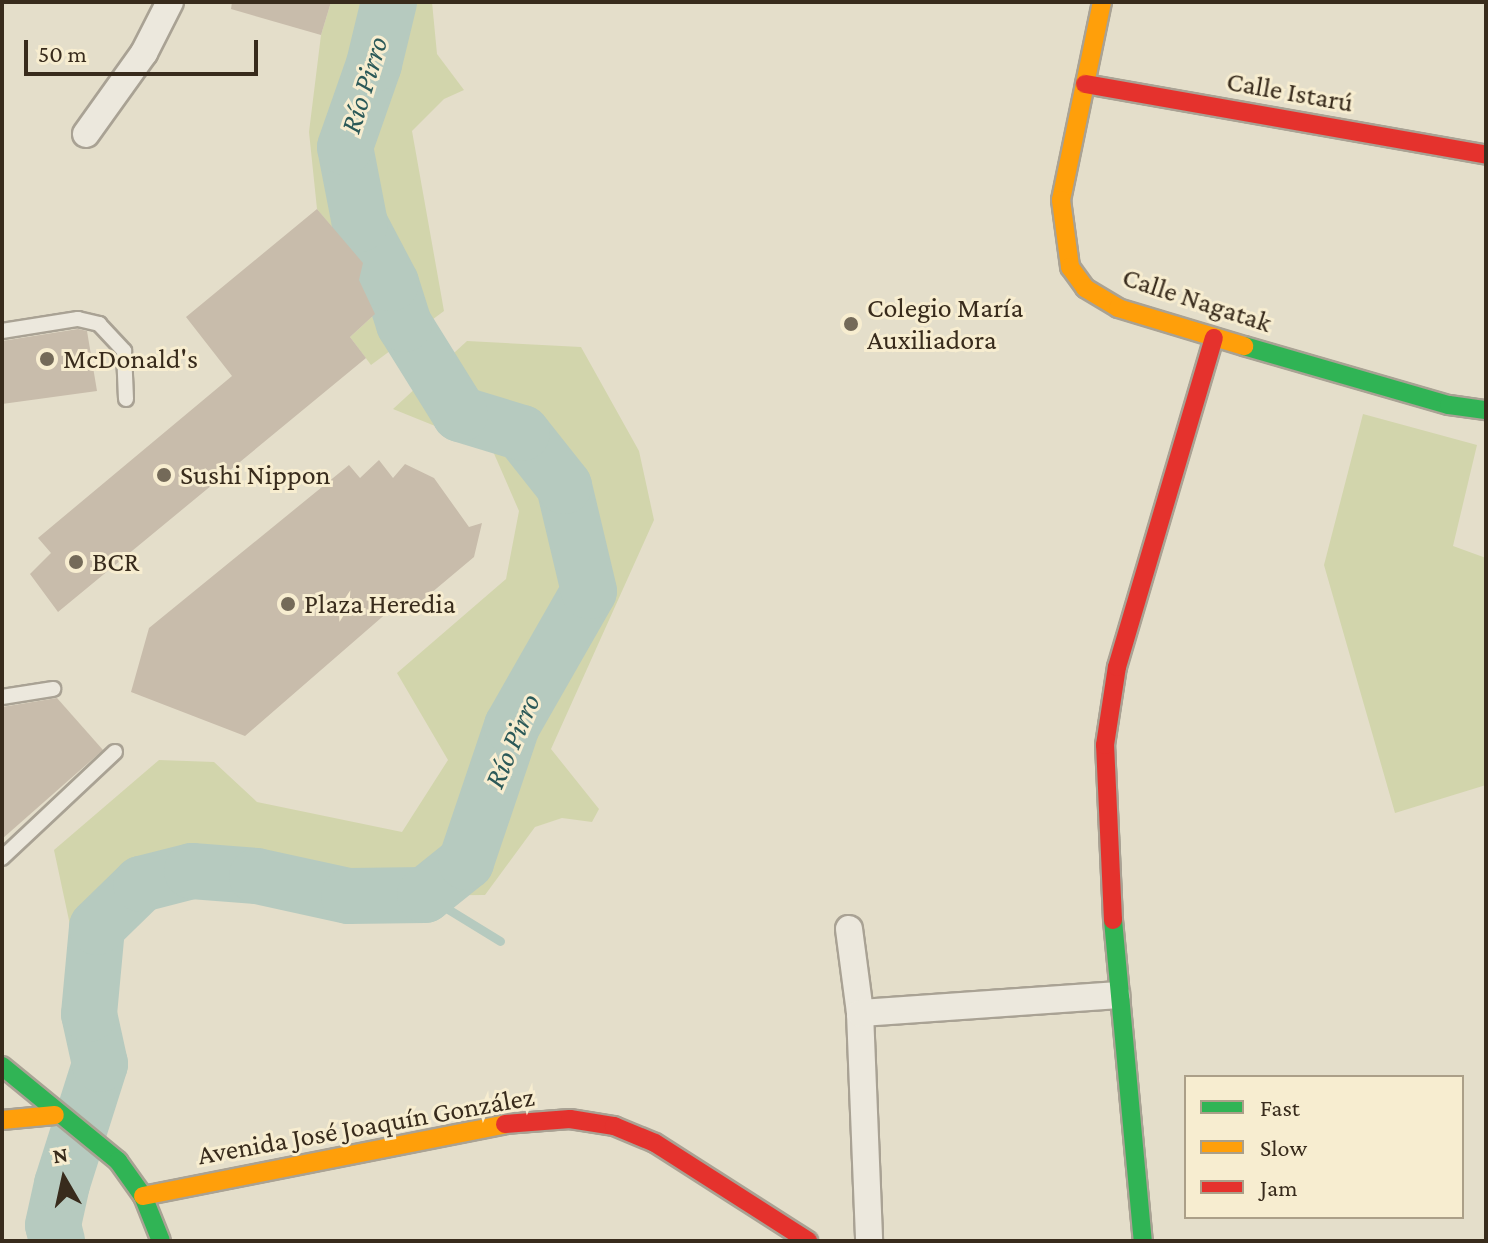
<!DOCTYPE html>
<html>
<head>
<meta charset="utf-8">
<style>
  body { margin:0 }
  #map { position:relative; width:1488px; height:1243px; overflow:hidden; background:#e4deca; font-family:"Crimson Pro",serif }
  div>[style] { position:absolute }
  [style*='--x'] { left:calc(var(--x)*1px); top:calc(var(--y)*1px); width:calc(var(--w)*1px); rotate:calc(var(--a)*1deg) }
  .green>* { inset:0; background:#d2d5ac }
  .stream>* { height:9px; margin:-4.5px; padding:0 4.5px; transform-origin:4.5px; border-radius:4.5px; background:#b6cabf }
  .river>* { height:56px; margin:-28px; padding:0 28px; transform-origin:28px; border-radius:28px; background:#b6cabf }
  .building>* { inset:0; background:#c8bcab }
  .roads { filter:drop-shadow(2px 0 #a9a294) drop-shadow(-2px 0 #a9a294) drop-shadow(0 2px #a9a294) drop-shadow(0 -2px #a9a294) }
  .lane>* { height:14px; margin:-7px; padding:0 7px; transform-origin:7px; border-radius:7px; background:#ece8dd }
  .street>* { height:26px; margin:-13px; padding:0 13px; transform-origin:13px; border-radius:13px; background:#ece8dd }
  .fast>* { height:18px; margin:-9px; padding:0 9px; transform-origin:9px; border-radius:9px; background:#30b455 }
  .slow>* { height:18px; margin:-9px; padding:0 9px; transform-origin:9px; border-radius:9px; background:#ff9f0a }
  .jam>* { height:18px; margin:-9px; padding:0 9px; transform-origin:9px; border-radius:9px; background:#e5322d }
  .dots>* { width:22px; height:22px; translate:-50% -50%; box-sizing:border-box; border:4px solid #f7edd0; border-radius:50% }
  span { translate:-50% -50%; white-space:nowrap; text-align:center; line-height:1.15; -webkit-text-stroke:6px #f7edd0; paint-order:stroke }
  .street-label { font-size:28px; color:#382b1c }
  .poi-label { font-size:28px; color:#382b1c }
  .left { translate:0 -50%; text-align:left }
  .water-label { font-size:30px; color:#2b5958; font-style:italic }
  .frame { position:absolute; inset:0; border:4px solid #382b1c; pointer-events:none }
  .legend { position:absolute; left:1184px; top:1075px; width:280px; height:144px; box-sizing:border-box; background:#f7edd0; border:2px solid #ab9f88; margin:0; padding:10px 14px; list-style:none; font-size:24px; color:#382b1c }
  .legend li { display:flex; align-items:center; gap:16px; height:40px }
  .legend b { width:40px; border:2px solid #ab9f88 }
  .north { position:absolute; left:24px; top:1139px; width:80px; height:80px; -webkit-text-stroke:6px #f7edd0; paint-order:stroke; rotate:351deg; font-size:22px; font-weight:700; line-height:32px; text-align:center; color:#382b1c }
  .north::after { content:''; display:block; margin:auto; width:28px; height:36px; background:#382b1c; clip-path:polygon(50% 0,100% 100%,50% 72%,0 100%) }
  .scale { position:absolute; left:24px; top:40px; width:234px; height:36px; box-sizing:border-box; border:4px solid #382b1c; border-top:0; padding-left:10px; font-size:24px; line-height:28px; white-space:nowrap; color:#382b1c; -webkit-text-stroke:6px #f7edd0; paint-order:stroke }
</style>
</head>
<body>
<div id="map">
  <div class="green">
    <div style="clip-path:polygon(331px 2px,432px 2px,437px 54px,464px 90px,444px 99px,412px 131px,444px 311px,371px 365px,350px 337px,375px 314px,359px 280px,362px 263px,317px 209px,309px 132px,321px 35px)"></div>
    <div style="clip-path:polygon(467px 341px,581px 347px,639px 451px,654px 520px,551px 749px,599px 809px,592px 822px,562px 818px,535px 827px,485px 895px,349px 896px,257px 876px,192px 871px,141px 884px,97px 927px,89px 1014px,54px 850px,159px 760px,214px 762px,257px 802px,402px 832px,448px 760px,397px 673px,506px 579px,519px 511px,492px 449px,393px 409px)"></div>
    <div style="clip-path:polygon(1363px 414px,1477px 445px,1453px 546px,1486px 558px,1486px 785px,1395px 813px,1324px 565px)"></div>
  </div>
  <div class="stream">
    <div style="--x:425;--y:895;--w:88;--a:31.5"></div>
  </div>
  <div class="river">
    <div style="--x:57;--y:1241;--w:16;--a:-104"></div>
    <div style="--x:53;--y:1225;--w:42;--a:-77.6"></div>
    <div style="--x:62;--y:1184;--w:126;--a:-72.4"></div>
    <div style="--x:100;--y:1064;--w:51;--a:-102.4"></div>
    <div style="--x:89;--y:1014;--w:87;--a:-84.7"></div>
    <div style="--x:97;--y:927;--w:62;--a:-44.3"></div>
    <div style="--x:141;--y:884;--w:53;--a:-14.3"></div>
    <div style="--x:192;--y:871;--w:65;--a:4.4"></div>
    <div style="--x:257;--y:876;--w:94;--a:12.3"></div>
    <div style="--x:349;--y:896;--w:76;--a:-0.8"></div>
    <div style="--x:425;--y:895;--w:53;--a:-38.8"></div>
    <div style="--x:466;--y:862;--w:144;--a:-71.3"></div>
    <div style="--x:512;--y:726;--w:155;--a:-60.3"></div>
    <div style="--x:589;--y:591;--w:108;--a:-103.4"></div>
    <div style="--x:564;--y:486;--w:68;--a:-128.4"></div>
    <div style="--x:522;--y:433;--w:65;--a:-163"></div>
    <div style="--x:460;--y:414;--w:106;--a:-121.9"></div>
    <div style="--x:404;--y:324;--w:43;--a:-107.6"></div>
    <div style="--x:391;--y:283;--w:67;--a:-117.7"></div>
    <div style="--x:360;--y:224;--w:78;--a:-101"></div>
    <div style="--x:345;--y:147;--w:88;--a:-70.7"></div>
    <div style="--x:374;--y:64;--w:64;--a:-76.4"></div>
  </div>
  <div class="building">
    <div style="clip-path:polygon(232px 2px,331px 2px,321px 35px,231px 9px)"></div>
    <div style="clip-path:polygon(317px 209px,363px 263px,359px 280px,375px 314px,350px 337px,366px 358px,58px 612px,30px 574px,51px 553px,38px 538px,232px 376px,186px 317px)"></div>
    <div style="clip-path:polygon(78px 329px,87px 331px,97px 391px,2px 404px,2px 341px)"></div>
    <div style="clip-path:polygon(379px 460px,393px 478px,405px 464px,434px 478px,469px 527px,482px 523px,474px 557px,412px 609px,404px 598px,245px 736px,131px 692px,149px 628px,349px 465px,360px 478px)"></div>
    <div style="clip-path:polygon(57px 698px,103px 750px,2px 839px,2px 707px)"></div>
  </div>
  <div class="roads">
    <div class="lane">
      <div style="--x:2;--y:331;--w:77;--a:-9"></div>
      <div style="--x:78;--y:319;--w:22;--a:13"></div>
      <div style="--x:99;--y:324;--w:37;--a:47"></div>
      <div style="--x:124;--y:351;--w:48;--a:87.6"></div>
      <div style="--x:2;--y:697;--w:52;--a:-8.9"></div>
      <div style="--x:2;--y:858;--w:155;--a:-43.2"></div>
    </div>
    <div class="street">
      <div style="--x:86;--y:134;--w:100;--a:-54.4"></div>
      <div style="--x:144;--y:53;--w:57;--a:-63"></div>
      <div style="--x:849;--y:929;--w:85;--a:82.5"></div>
      <div style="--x:860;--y:1013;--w:228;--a:87.7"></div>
      <div style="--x:860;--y:1013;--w:257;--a:-4"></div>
    </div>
    <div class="fast">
      <div style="--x:1244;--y:346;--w:213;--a:16.1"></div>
      <div style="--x:1449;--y:405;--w:37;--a:8"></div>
      <div style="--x:1113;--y:920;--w:322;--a:84.7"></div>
      <div style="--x:2;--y:1066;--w:150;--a:39.3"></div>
      <div style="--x:118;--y:1161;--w:43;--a:54.5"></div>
      <div style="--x:143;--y:1196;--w:48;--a:68.2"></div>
    </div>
    <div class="slow">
      <div style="--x:1102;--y:2;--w:202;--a:101.7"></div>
      <div style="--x:1061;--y:200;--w:68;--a:82.3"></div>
      <div style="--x:1070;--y:267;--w:26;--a:54"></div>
      <div style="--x:1085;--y:288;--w:39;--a:31"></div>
      <div style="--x:1118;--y:308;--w:132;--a:16.8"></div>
      <div style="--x:2;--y:1120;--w:53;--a:-5.4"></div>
      <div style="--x:143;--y:1196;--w:369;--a:-11.2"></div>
    </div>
    <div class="jam">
      <div style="--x:1085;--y:84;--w:407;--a:10"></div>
      <div style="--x:1113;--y:920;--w:175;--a:-92.6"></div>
      <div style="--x:1105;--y:745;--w:79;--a:-81.3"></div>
      <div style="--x:1117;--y:667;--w:343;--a:-73.6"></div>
      <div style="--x:505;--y:1124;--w:65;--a:-4.4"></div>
      <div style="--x:570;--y:1119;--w:45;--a:9"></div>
      <div style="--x:614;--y:1126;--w:44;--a:22.5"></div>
      <div style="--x:655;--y:1143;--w:182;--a:32.6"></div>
    </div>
  </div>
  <div class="dots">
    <div style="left:851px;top:324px;background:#746a59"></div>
    <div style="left:47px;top:359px;background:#746a59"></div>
    <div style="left:164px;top:475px;background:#746a59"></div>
    <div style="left:76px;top:562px;background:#746a59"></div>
    <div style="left:288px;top:604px;background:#746a59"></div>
  </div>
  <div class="street-label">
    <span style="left:1290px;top:92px;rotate:10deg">Calle Istarú</span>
    <span style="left:1197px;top:300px;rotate:18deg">Calle Nagatak</span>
    <span style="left:366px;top:1126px;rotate:-10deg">Avenida José Joaquín González</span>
  </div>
  <div class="poi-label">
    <span class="left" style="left:867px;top:324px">Colegio María<br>Auxiliadora</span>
    <span class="left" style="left:63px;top:359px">McDonald's</span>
    <span class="left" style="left:180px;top:475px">Sushi Nippon</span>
    <span class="left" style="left:92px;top:562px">BCR</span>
    <span class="left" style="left:304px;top:604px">Plaza Heredia</span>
  </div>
  <div class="water-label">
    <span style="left:364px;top:85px;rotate:-73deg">Río Pirro</span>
    <span style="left:512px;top:741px;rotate:-67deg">Río Pirro</span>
  </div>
  <div class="frame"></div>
  <ul class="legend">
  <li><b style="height:10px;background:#30b455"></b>Fast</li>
  <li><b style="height:10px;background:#ff9f0a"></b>Slow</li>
  <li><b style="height:10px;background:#e5322d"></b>Jam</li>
  </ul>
  <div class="north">N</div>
  <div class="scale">50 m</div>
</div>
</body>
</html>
